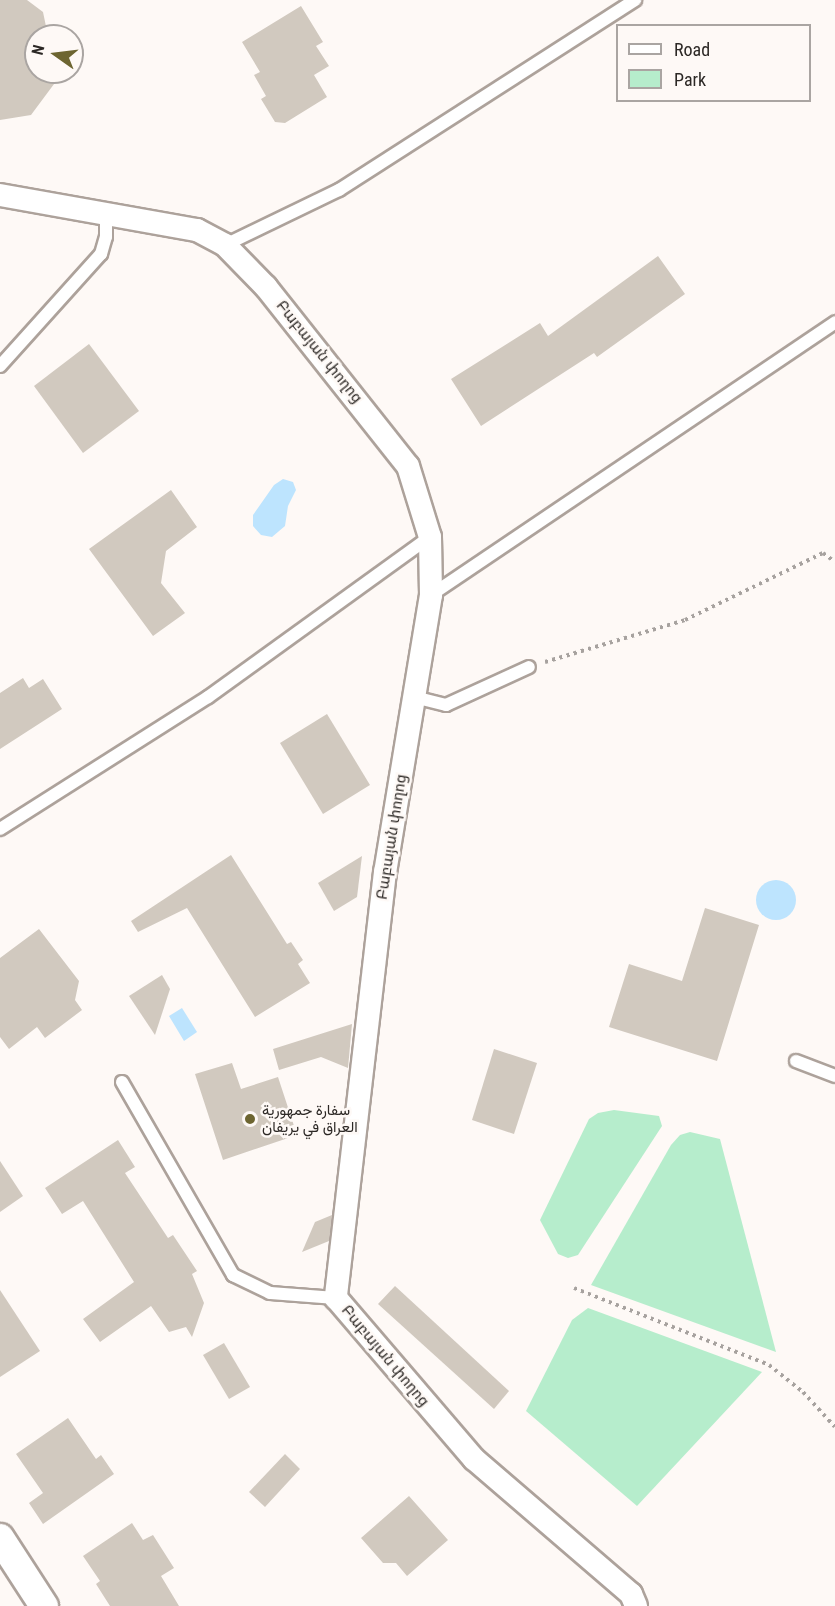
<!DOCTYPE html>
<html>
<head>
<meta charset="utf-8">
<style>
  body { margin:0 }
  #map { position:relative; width:835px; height:1606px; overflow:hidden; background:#fef9f6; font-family:"Roboto Condensed",Vazirmatn,"Noto Sans Armenian",sans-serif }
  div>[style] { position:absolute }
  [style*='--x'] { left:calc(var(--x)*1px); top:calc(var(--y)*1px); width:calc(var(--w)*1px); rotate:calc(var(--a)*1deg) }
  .green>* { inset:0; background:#b6edcc }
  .water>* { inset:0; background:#bde4fe }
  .round { border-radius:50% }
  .building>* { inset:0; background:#d1c9bf }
  .path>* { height:4px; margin-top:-2px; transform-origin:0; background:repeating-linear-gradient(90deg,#a7a29f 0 3px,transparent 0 7.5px) }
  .roads { filter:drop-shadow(2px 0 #ada29b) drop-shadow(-2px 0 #ada29b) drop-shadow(0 2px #ada29b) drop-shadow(0 -2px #ada29b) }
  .service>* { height:12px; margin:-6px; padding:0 6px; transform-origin:6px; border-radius:6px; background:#fff }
  .minor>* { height:22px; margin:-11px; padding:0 11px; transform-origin:11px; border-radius:11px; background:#fff }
  .tertiary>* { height:28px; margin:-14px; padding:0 14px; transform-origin:14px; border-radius:14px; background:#fff }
  .dots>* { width:16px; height:16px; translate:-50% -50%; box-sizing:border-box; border:3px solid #fef9f6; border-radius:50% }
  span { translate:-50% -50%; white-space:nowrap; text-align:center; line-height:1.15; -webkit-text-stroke:5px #fef9f6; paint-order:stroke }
  .street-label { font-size:15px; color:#2c2825 }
  .poi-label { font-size:15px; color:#2c2825 }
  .left { translate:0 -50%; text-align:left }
  .legend { position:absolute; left:616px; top:24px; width:195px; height:78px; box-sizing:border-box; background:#fef9f6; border:2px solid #aaa5a2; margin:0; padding:8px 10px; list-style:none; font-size:18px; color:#2c2825 }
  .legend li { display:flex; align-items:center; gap:12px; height:30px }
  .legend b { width:30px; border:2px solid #aaa5a2 }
  .north { position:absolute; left:24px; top:24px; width:60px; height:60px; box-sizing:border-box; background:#fef9f6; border:2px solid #aaa5a2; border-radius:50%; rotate:284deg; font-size:16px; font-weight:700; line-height:24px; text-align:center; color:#2c2825 }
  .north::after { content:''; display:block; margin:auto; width:21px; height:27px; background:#6d6531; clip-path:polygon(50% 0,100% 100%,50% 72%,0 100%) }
</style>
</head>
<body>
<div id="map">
  <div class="green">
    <div style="clip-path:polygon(614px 1110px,659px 1116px,662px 1126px,578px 1255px,568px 1258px,558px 1254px,540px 1220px,589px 1119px,598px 1113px)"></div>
    <div style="clip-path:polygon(690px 1132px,720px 1139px,776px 1352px,591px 1285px,671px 1145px,680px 1135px)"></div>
    <div style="clip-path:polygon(588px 1308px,762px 1372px,637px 1506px,526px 1411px,572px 1320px)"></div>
  </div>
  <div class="water">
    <div style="clip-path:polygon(283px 479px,293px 482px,296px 490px,288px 506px,285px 526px,272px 537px,261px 535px,253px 526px,253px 515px,274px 485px)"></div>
    <div class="round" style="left:756px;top:880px;width:40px;height:40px"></div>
    <div style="clip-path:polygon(182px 1008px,197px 1032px,184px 1041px,169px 1016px)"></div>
  </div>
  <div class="building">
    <div style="clip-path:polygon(0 0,27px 0,43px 12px,48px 36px,36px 36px,36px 72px,55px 72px,57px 80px,31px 115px,0 120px)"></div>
    <div style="clip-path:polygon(301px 6px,323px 42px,316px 46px,329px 66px,314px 75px,327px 97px,285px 123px,275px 122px,261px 99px,266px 96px,254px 75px,260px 72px,242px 42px)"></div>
    <div style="clip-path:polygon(658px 256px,685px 294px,597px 357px,594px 353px,481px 426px,451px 379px,540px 323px,548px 336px)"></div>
    <div style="clip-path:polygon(89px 344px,139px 411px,83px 453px,34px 386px)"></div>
    <div style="clip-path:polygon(171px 490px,197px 527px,166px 551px,161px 583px,185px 613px,153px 636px,89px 549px)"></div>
    <div style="clip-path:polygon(23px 678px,29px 688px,43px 679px,62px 709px,0 749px,0 693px)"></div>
    <div style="clip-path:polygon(327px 714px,370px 785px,323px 814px,280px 743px)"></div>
    <div style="clip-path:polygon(231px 855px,287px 944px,291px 942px,303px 960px,298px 964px,310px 983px,255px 1017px,187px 908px,138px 932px,131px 921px)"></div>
    <div style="clip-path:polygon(362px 856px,357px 897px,334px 911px,318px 883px)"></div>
    <div style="clip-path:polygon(705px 908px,759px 925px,717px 1061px,609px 1027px,629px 964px,682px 981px)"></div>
    <div style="clip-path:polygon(39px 929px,79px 981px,75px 1000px,82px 1010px,45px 1038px,37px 1027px,9px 1049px,0 1037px,0 958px)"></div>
    <div style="clip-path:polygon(162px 975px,170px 989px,155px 1035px,129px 996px)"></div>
    <div style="clip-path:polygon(352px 1024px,348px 1068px,321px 1057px,279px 1070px,273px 1049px)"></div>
    <div style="clip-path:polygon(494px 1049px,537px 1063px,514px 1134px,472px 1120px)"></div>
    <div style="clip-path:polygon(232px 1063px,241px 1089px,278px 1077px,297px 1135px,223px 1160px,195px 1074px)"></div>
    <div style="clip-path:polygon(118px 1140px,135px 1167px,125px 1173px,168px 1238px,173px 1235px,197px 1271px,192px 1274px,204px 1303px,192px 1337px,186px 1327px,169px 1332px,151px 1306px,100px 1342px,83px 1319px,134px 1282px,83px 1201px,62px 1214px,45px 1188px)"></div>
    <div style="clip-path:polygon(0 1161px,23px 1196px,0 1212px)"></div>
    <div style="clip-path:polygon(332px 1215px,329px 1241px,302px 1252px,315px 1222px)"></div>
    <div style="clip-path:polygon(395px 1286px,509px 1391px,494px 1409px,378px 1304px)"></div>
    <div style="clip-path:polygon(0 1290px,40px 1351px,0 1377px)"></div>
    <div style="clip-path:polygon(224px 1343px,250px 1387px,229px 1399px,203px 1355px)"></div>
    <div style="clip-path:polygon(68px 1418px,96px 1459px,101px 1455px,114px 1474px,43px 1524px,29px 1503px,43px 1493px,16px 1454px)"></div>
    <div style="clip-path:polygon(285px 1454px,300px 1469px,265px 1507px,249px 1492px)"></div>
    <div style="clip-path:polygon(409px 1496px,448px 1540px,407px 1576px,396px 1563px,383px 1563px,361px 1538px)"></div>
    <div style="clip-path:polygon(132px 1523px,143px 1540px,153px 1535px,174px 1568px,161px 1576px,179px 1606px,110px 1606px,96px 1584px,100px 1581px,83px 1556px)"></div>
  </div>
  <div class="path">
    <div style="--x:545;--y:662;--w:146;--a:-16.7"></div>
    <div style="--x:685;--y:620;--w:153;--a:-25.9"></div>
    <div style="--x:823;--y:553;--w:15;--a:37"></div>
    <div style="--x:574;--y:1288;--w:210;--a:21.5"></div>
    <div style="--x:769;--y:1365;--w:43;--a:38.5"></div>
    <div style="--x:803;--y:1392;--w:47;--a:47.6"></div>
  </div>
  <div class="roads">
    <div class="service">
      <div style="--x:225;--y:245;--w:127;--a:-25.8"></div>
      <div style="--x:339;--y:190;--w:352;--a:-32.7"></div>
      <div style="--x:0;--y:366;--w:151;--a:-48"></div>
      <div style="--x:101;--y:254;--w:18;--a:-74"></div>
      <div style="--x:106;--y:237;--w:25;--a:-90"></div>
      <div style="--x:431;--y:595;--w:488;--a:-34"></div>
      <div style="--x:414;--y:697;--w:33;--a:14"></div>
      <div style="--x:446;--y:705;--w:91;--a:-24.6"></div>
      <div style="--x:0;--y:829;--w:246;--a:-32.4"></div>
      <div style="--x:208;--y:697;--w:274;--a:-35.8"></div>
      <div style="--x:796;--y:1061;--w:42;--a:21"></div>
      <div style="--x:122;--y:1082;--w:223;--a:60.1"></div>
      <div style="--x:233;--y:1275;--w:41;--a:25.9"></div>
      <div style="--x:270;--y:1293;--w:66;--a:4.3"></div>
    </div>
    <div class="minor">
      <div style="--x:0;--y:195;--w:200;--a:10.1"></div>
      <div style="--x:197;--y:230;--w:32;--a:28"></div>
      <div style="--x:225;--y:245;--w:59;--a:45.7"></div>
      <div style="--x:266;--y:287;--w:228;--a:51.6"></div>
      <div style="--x:408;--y:466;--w:74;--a:72.8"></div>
      <div style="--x:430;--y:537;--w:58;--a:89"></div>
      <div style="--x:431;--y:595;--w:281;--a:99.4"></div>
      <div style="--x:385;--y:872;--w:429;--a:96.6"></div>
      <div style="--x:336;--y:1298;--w:212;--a:49.4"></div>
      <div style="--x:474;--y:1459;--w:207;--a:40.7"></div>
      <div style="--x:631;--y:1594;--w:13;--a:67"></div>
    </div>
    <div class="tertiary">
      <div style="--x:0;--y:1538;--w:81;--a:57.1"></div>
    </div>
  </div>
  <div class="dots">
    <div style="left:250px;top:1119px;background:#6d6531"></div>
  </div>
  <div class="street-label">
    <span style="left:319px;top:352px;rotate:51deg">Բաբայան փողոց</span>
    <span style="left:392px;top:837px;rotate:-81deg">Բաբայան փողոց</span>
    <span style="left:385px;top:1356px;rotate:50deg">Բաբայան փողոց</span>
  </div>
  <div class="poi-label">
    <span class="left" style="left:262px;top:1119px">سفارة جمهورية<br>العراق في يريفان</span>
  </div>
  <ul class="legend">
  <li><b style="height:8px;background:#fff"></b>Road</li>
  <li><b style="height:16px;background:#b6edcc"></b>Park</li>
  </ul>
  <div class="north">N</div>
</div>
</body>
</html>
